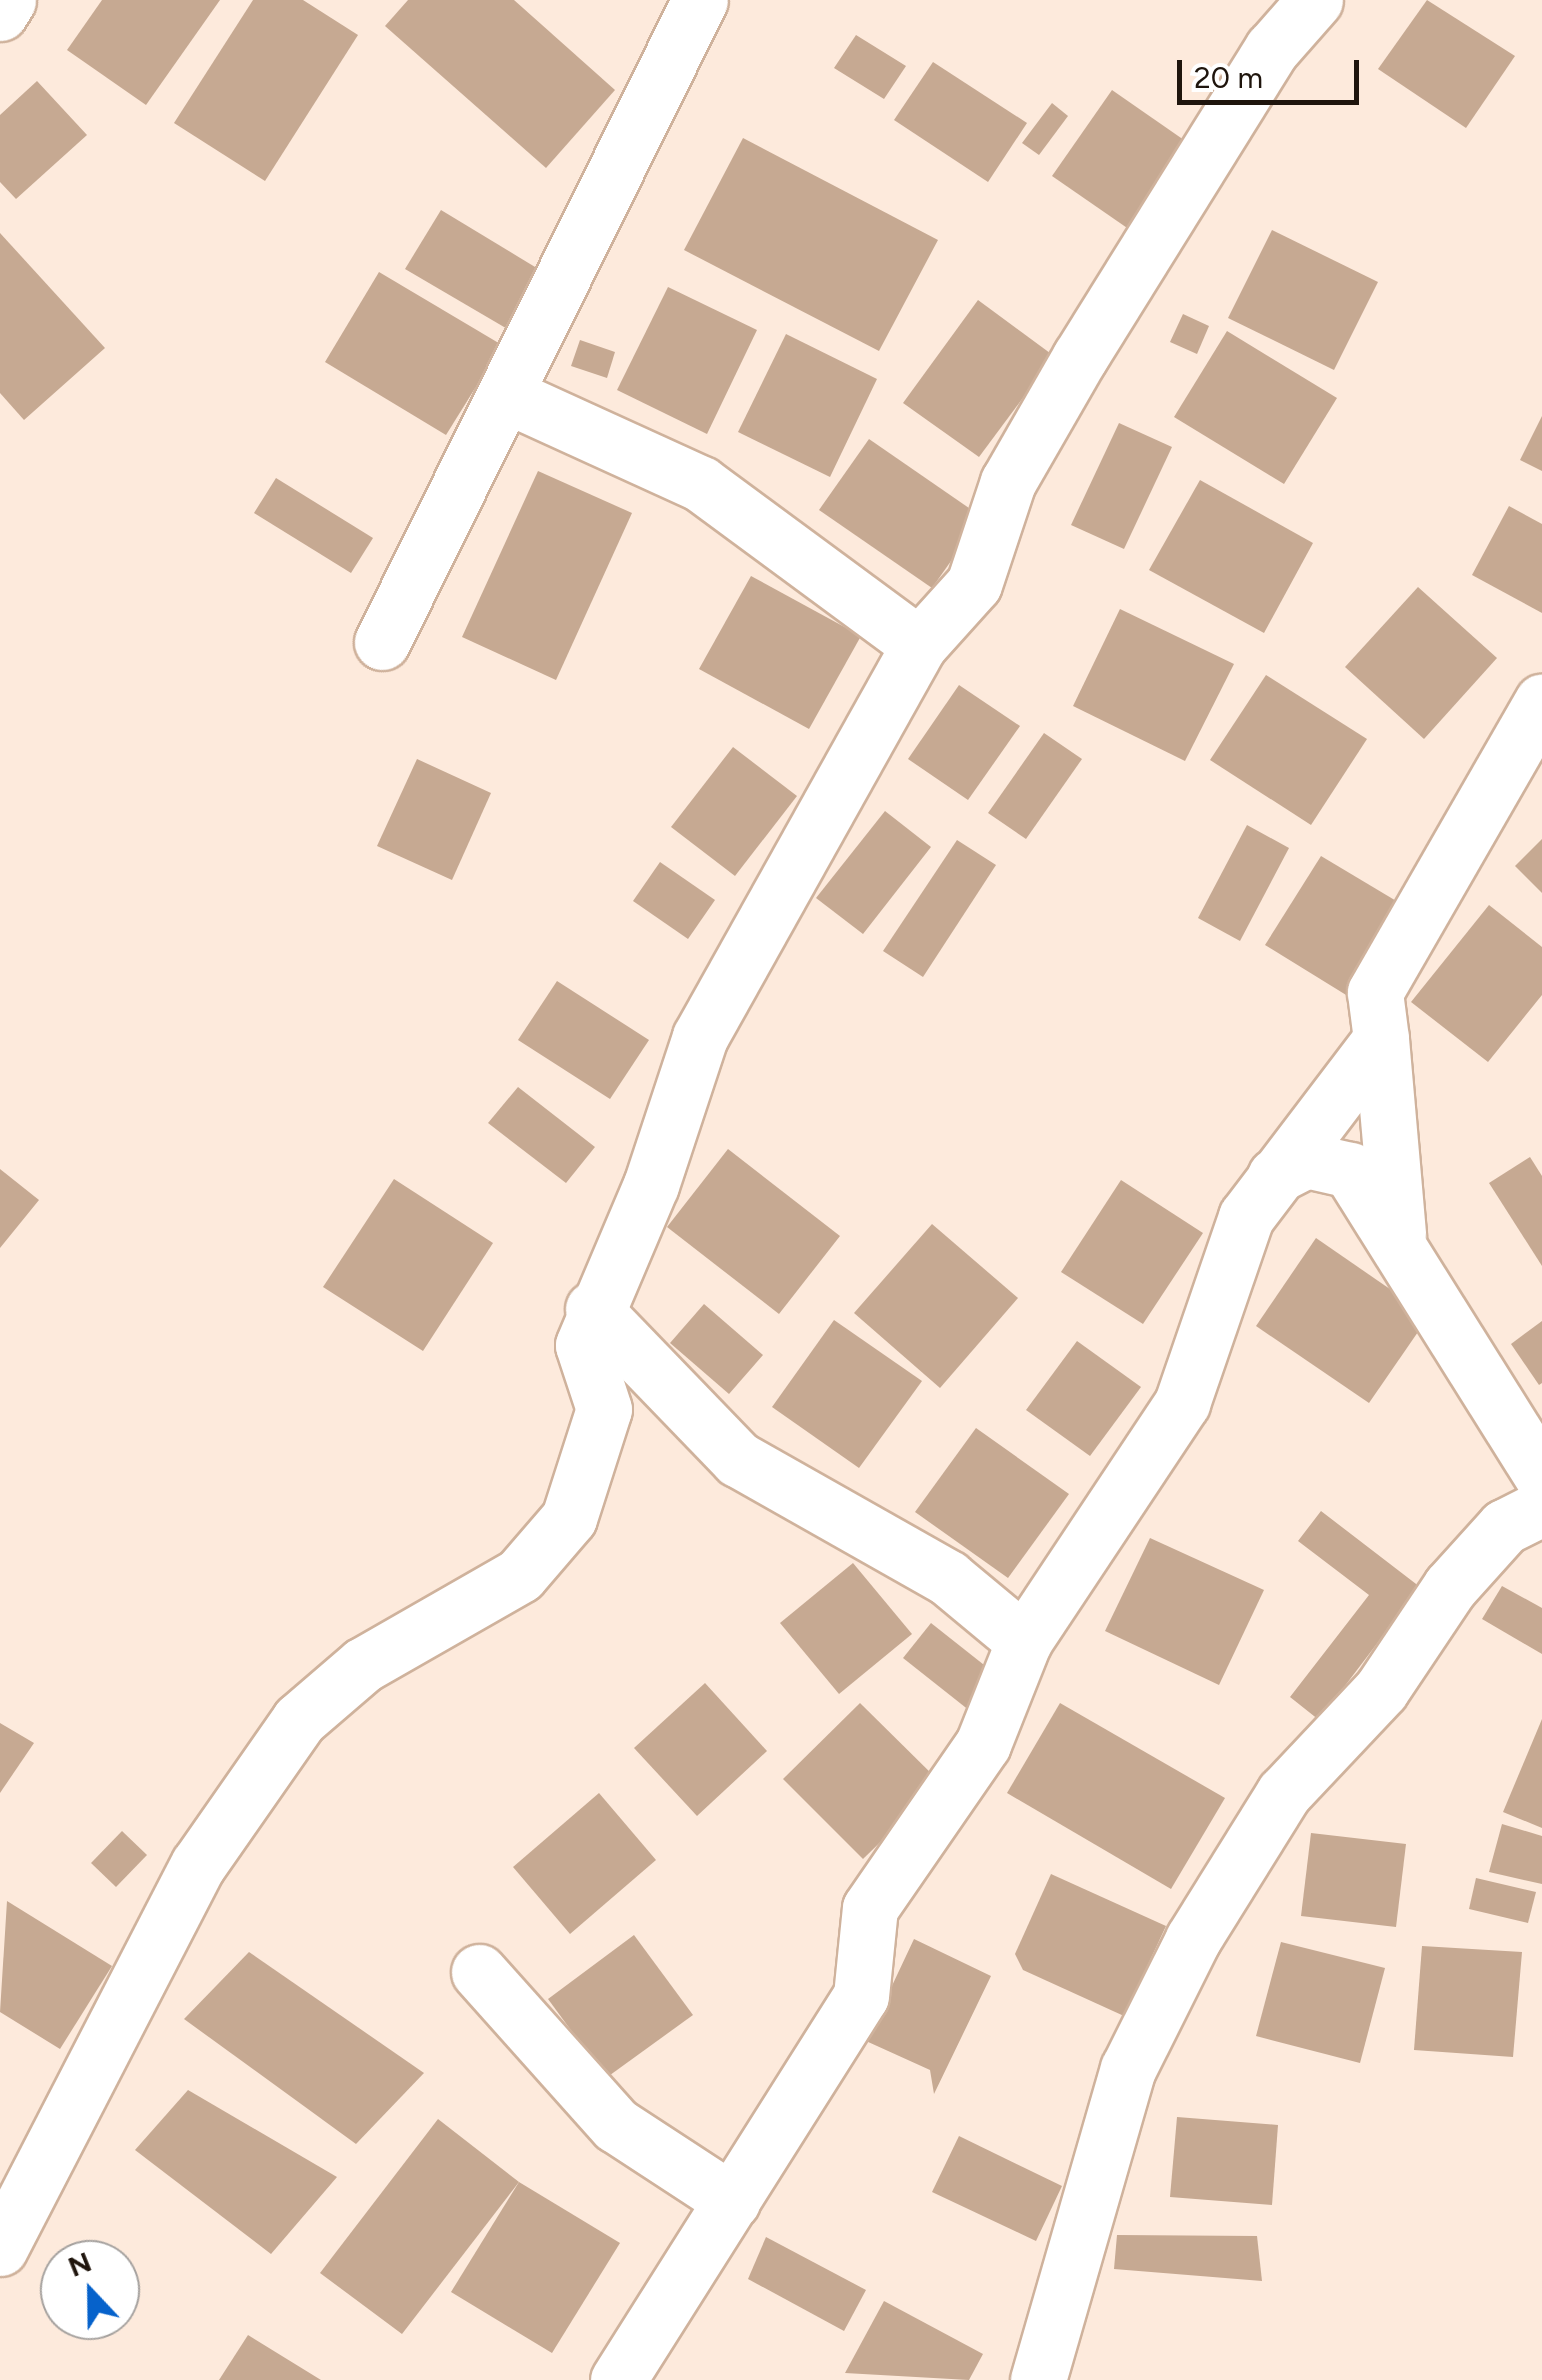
<!DOCTYPE html>
<html>
<head>
<meta charset="utf-8">
<style>
  body { margin:0 }
  #map { position:relative; width:1542px; height:2380px; overflow:hidden; background:#fdeadc; font-family:Figtree,sans-serif }
  div>[style] { position:absolute }
  [style*='--x'] { left:calc(var(--x)*1px); top:calc(var(--y)*1px); width:calc(var(--w)*1px); rotate:calc(var(--a)*1deg) }
  .building>* { inset:0; background:#c6a992 }
  .roads { filter:drop-shadow(2px 0 #cfb29c) drop-shadow(-2px 0 #cfb29c) drop-shadow(0 2px #cfb29c) drop-shadow(0 -2px #cfb29c) }
  .minor>* { height:55px; margin:-27.5px; padding:0 27.5px; transform-origin:27.5px; border-radius:27.5px; background:#fff }
  span { translate:-50% -50%; white-space:nowrap; text-align:center; line-height:1.15; -webkit-text-stroke:10px #fff; paint-order:stroke }
  .north { position:absolute; left:40px; top:2240px; width:100px; height:100px; box-sizing:border-box; background:#fff; border:2px solid #a5a19e; border-radius:50%; rotate:338deg; font-size:28px; font-weight:700; line-height:40px; text-align:center; color:#1f150d }
  .north::after { content:''; display:block; margin:auto; width:35px; height:45px; background:#0662cb; clip-path:polygon(50% 0,100% 100%,50% 72%,0 100%) }
  .scale { position:absolute; left:1177px; top:60px; width:182px; height:45px; box-sizing:border-box; border:5px solid #1f150d; border-top:0; padding-left:12px; font-size:30px; line-height:35px; white-space:nowrap; color:#1f150d; -webkit-text-stroke:8px #fff; paint-order:stroke }
</style>
</head>
<body>
<div id="map">
  <div class="building">
    <div style="clip-path:polygon(102px 0,220px 0,146px 105px,67px 50px)"></div>
    <div style="clip-path:polygon(253px 0,303px 0,358px 35px,265px 181px,174px 123px)"></div>
    <div style="clip-path:polygon(408px 0,514px 0,615px 90px,546px 168px,385px 26px)"></div>
    <div style="clip-path:polygon(1427px 0,1515px 56px,1466px 128px,1378px 69px)"></div>
    <div style="clip-path:polygon(856px 35px,906px 66px,884px 99px,834px 68px)"></div>
    <div style="clip-path:polygon(933px 62px,1027px 123px,988px 182px,894px 120px)"></div>
    <div style="clip-path:polygon(37px 81px,87px 135px,16px 199px,0 182px,0 115px)"></div>
    <div style="clip-path:polygon(1112px 90px,1194px 147px,1133px 232px,1052px 176px)"></div>
    <div style="clip-path:polygon(1052px 103px,1068px 116px,1039px 155px,1022px 143px)"></div>
    <div style="clip-path:polygon(743px 138px,938px 240px,879px 351px,684px 250px)"></div>
    <div style="clip-path:polygon(441px 210px,545px 273px,511px 331px,405px 269px)"></div>
    <div style="clip-path:polygon(1272px 230px,1378px 282px,1334px 370px,1228px 318px)"></div>
    <div style="clip-path:polygon(0 233px,105px 348px,24px 420px,0 393px)"></div>
    <div style="clip-path:polygon(379px 272px,502px 345px,446px 435px,325px 362px)"></div>
    <div style="clip-path:polygon(668px 287px,757px 330px,707px 434px,617px 390px)"></div>
    <div style="clip-path:polygon(978px 300px,1054px 356px,979px 457px,903px 403px)"></div>
    <div style="clip-path:polygon(1183px 314px,1209px 326px,1197px 354px,1170px 342px)"></div>
    <div style="clip-path:polygon(1227px 331px,1337px 398px,1284px 484px,1174px 417px)"></div>
    <div style="clip-path:polygon(786px 334px,877px 379px,830px 477px,738px 432px)"></div>
    <div style="clip-path:polygon(580px 340px,615px 352px,607px 378px,571px 366px)"></div>
    <div style="clip-path:polygon(1542px 416px,1542px 471px,1520px 460px)"></div>
    <div style="clip-path:polygon(1119px 423px,1172px 447px,1124px 549px,1071px 525px)"></div>
    <div style="clip-path:polygon(869px 439px,982px 517px,932px 588px,819px 510px)"></div>
    <div style="clip-path:polygon(538px 471px,632px 513px,556px 680px,462px 637px)"></div>
    <div style="clip-path:polygon(276px 478px,373px 538px,351px 573px,254px 513px)"></div>
    <div style="clip-path:polygon(1200px 480px,1313px 543px,1264px 633px,1149px 570px)"></div>
    <div style="clip-path:polygon(1509px 506px,1542px 524px,1542px 613px,1472px 575px)"></div>
    <div style="clip-path:polygon(751px 576px,861px 636px,809px 729px,699px 669px)"></div>
    <div style="clip-path:polygon(1418px 587px,1497px 658px,1424px 739px,1345px 667px)"></div>
    <div style="clip-path:polygon(1120px 609px,1234px 664px,1185px 761px,1073px 706px)"></div>
    <div style="clip-path:polygon(1266px 675px,1367px 739px,1311px 825px,1210px 760px)"></div>
    <div style="clip-path:polygon(959px 685px,1020px 726px,968px 800px,908px 759px)"></div>
    <div style="clip-path:polygon(1044px 733px,1082px 759px,1026px 839px,988px 813px)"></div>
    <div style="clip-path:polygon(733px 747px,797px 796px,735px 876px,671px 827px)"></div>
    <div style="clip-path:polygon(417px 759px,491px 793px,452px 880px,377px 846px)"></div>
    <div style="clip-path:polygon(885px 811px,931px 847px,863px 934px,816px 898px)"></div>
    <div style="clip-path:polygon(1247px 825px,1289px 848px,1240px 941px,1198px 918px)"></div>
    <div style="clip-path:polygon(1542px 839px,1542px 893px,1515px 866px)"></div>
    <div style="clip-path:polygon(957px 840px,996px 865px,923px 977px,883px 951px)"></div>
    <div style="clip-path:polygon(1321px 856px,1408px 908px,1351px 998px,1265px 945px)"></div>
    <div style="clip-path:polygon(660px 862px,715px 900px,688px 939px,633px 901px)"></div>
    <div style="clip-path:polygon(1489px 905px,1542px 947px,1542px 995px,1488px 1062px,1411px 1002px)"></div>
    <div style="clip-path:polygon(557px 981px,649px 1040px,610px 1099px,518px 1040px)"></div>
    <div style="clip-path:polygon(518px 1087px,595px 1147px,566px 1183px,488px 1123px)"></div>
    <div style="clip-path:polygon(728px 1149px,840px 1236px,779px 1314px,667px 1227px)"></div>
    <div style="clip-path:polygon(1530px 1157px,1542px 1176px,1542px 1266px,1489px 1183px)"></div>
    <div style="clip-path:polygon(0 1169px,39px 1200px,0 1248px)"></div>
    <div style="clip-path:polygon(394px 1179px,493px 1243px,423px 1351px,323px 1287px)"></div>
    <div style="clip-path:polygon(1121px 1180px,1203px 1233px,1143px 1324px,1061px 1272px)"></div>
    <div style="clip-path:polygon(932px 1224px,1018px 1298px,940px 1388px,854px 1313px)"></div>
    <div style="clip-path:polygon(1316px 1238px,1429px 1316px,1369px 1403px,1256px 1326px)"></div>
    <div style="clip-path:polygon(704px 1304px,763px 1355px,729px 1394px,670px 1343px)"></div>
    <div style="clip-path:polygon(834px 1320px,922px 1381px,859px 1468px,772px 1407px)"></div>
    <div style="clip-path:polygon(1542px 1321px,1542px 1383px,1539px 1385px,1511px 1344px)"></div>
    <div style="clip-path:polygon(1077px 1341px,1141px 1387px,1090px 1456px,1026px 1410px)"></div>
    <div style="clip-path:polygon(976px 1428px,1069px 1494px,1008px 1578px,915px 1512px)"></div>
    <div style="clip-path:polygon(1321px 1511px,1420px 1587px,1319px 1720px,1290px 1697px,1369px 1595px,1298px 1541px)"></div>
    <div style="clip-path:polygon(1150px 1538px,1264px 1590px,1219px 1685px,1105px 1631px)"></div>
    <div style="clip-path:polygon(853px 1563px,912px 1634px,839px 1694px,780px 1623px)"></div>
    <div style="clip-path:polygon(1502px 1586px,1542px 1608px,1542px 1654px,1482px 1619px)"></div>
    <div style="clip-path:polygon(931px 1623px,998px 1676px,970px 1711px,903px 1658px)"></div>
    <div style="clip-path:polygon(705px 1683px,767px 1751px,697px 1816px,634px 1748px)"></div>
    <div style="clip-path:polygon(860px 1703px,941px 1783px,863px 1859px,783px 1779px)"></div>
    <div style="clip-path:polygon(1060px 1703px,1225px 1798px,1171px 1889px,1007px 1793px)"></div>
    <div style="clip-path:polygon(1542px 1719px,1542px 1828px,1503px 1812px)"></div>
    <div style="clip-path:polygon(0 1723px,34px 1743px,0 1793px)"></div>
    <div style="clip-path:polygon(599px 1793px,656px 1860px,570px 1934px,513px 1867px)"></div>
    <div style="clip-path:polygon(1502px 1824px,1542px 1836px,1542px 1884px,1489px 1872px)"></div>
    <div style="clip-path:polygon(122px 1831px,147px 1855px,116px 1887px,91px 1863px)"></div>
    <div style="clip-path:polygon(1311px 1833px,1406px 1844px,1396px 1927px,1301px 1916px)"></div>
    <div style="clip-path:polygon(1051px 1874px,1166px 1926px,1124px 2016px,1023px 1970px,1015px 1954px)"></div>
    <div style="clip-path:polygon(1476px 1878px,1536px 1892px,1528px 1923px,1469px 1909px)"></div>
    <div style="clip-path:polygon(7px 1901px,112px 1966px,60px 2049px,0 2012px)"></div>
    <div style="clip-path:polygon(634px 1935px,693px 2015px,606px 2078px,548px 1999px)"></div>
    <div style="clip-path:polygon(914px 1939px,991px 1976px,934px 2094px,930px 2070px,866px 2041px)"></div>
    <div style="clip-path:polygon(1281px 1942px,1385px 1968px,1360px 2063px,1256px 2036px)"></div>
    <div style="clip-path:polygon(1422px 1946px,1522px 1952px,1513px 2057px,1414px 2050px)"></div>
    <div style="clip-path:polygon(249px 1952px,424px 2073px,356px 2144px,184px 2019px)"></div>
    <div style="clip-path:polygon(188px 2090px,337px 2177px,271px 2254px,135px 2150px)"></div>
    <div style="clip-path:polygon(1177px 2117px,1278px 2125px,1272px 2205px,1170px 2197px)"></div>
    <div style="clip-path:polygon(438px 2119px,519px 2182px,402px 2334px,320px 2273px)"></div>
    <div style="clip-path:polygon(959px 2136px,1062px 2186px,1036px 2241px,932px 2192px)"></div>
    <div style="clip-path:polygon(519px 2182px,620px 2243px,552px 2353px,451px 2292px)"></div>
    <div style="clip-path:polygon(1117px 2235px,1257px 2236px,1262px 2281px,1114px 2269px)"></div>
    <div style="clip-path:polygon(766px 2237px,866px 2290px,844px 2331px,748px 2279px)"></div>
    <div style="clip-path:polygon(884px 2301px,983px 2354px,969px 2380px,845px 2373px)"></div>
    <div style="clip-path:polygon(248px 2335px,321px 2380px,219px 2380px)"></div>
  </div>
  <div class="roads">
    <div class="minor">
      <div style="--x:0;--y:13;--w:15;--a:-58"></div>
      <div style="--x:508;--y:396;--w:212;--a:24.5"></div>
      <div style="--x:701;--y:484;--w:271;--a:36.4"></div>
      <div style="--x:382;--y:642;--w:716;--a:-63.65"></div>
      <div style="--x:1381;--y:1039;--w:196;--a:85"></div>
      <div style="--x:1275;--y:1176;--w:35;--a:-27"></div>
      <div style="--x:1306;--y:1160;--w:45;--a:12.8"></div>
      <div style="--x:1350;--y:1170;--w:361;--a:57.9"></div>
      <div style="--x:593;--y:1309;--w:209;--a:46"></div>
      <div style="--x:738;--y:1459;--w:241;--a:29.5"></div>
      <div style="--x:948;--y:1578;--w:99;--a:39.7"></div>
      <div style="--x:479;--y:1972;--w:205;--a:48.2"></div>
      <div style="--x:616;--y:2125;--w:139;--a:33.2"></div>
      <div style="--x:0;--y:2248;--w:431;--a:-62.7"></div>
      <div style="--x:198;--y:1865;--w:177;--a:-55.1"></div>
      <div style="--x:299;--y:1720;--w:84;--a:-40.7"></div>
      <div style="--x:363;--y:1665;--w:181;--a:-29.8"></div>
      <div style="--x:520;--y:1575;--w:75;--a:-49.3"></div>
      <div style="--x:569;--y:1518;--w:114;--a:-72.2"></div>
      <div style="--x:604;--y:1409;--w:67;--a:-108.2"></div>
      <div style="--x:583;--y:1345;--w:174;--a:-67"></div>
      <div style="--x:651;--y:1185;--w:156;--a:-71.7"></div>
      <div style="--x:700;--y:1037;--w:449;--a:-60.8"></div>
      <div style="--x:919;--y:645;--w:82;--a:-48"></div>
      <div style="--x:974;--y:584;--w:108;--a:-71.6"></div>
      <div style="--x:1008;--y:482;--w:144;--a:-60.1"></div>
      <div style="--x:1080;--y:357;--w:363;--a:-58.1"></div>
      <div style="--x:1272;--y:49;--w:65;--a:-48.7"></div>
      <div style="--x:618;--y:2380;--w:454;--a:-57.7"></div>
      <div style="--x:861;--y:1996;--w:88;--a:-84.2"></div>
      <div style="--x:870;--y:1908;--w:199;--a:-55.4"></div>
      <div style="--x:983;--y:1744;--w:111;--a:-68.3"></div>
      <div style="--x:1024;--y:1641;--w:286;--a:-56.4"></div>
      <div style="--x:1182;--y:1403;--w:197;--a:-71"></div>
      <div style="--x:1246;--y:1217;--w:223;--a:-52.8"></div>
      <div style="--x:1381;--y:1039;--w:47;--a:-97.3"></div>
      <div style="--x:1375;--y:992;--w:335;--a:-60.1"></div>
      <div style="--x:1038;--y:2380;--w:324;--a:-73.9"></div>
      <div style="--x:1128;--y:2069;--w:145;--a:-63.4"></div>
      <div style="--x:1193;--y:1939;--w:172;--a:-58.1"></div>
      <div style="--x:1284;--y:1793;--w:141;--a:-46.7"></div>
      <div style="--x:1381;--y:1690;--w:124;--a:-56.2"></div>
      <div style="--x:1450;--y:1587;--w:81;--a:-48"></div>
      <div style="--x:1504;--y:1527;--w:42;--a:-26.6"></div>
    </div>
  </div>
  <div class="north">N</div>
  <div class="scale">20 m</div>
</div>
</body>
</html>
